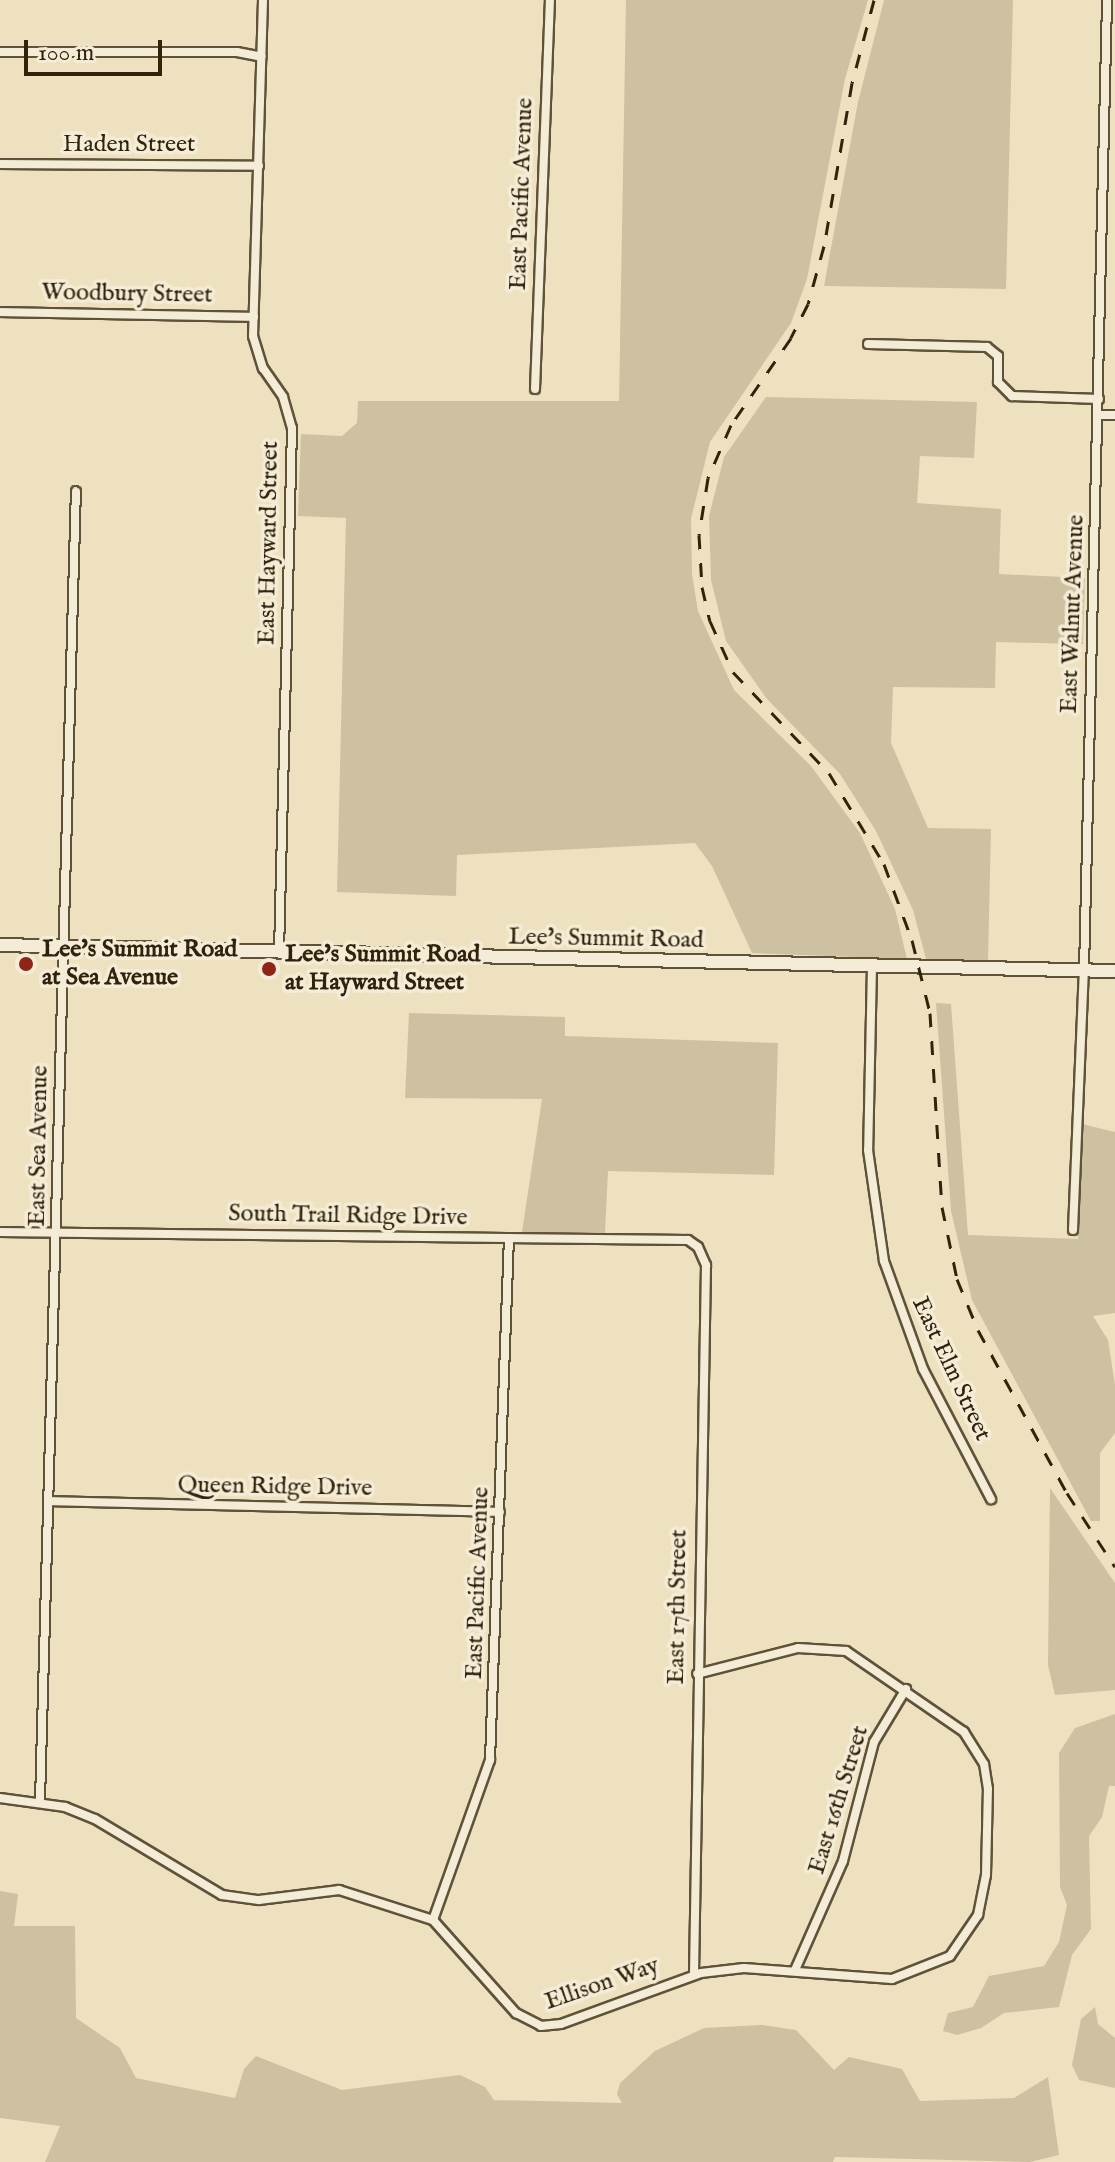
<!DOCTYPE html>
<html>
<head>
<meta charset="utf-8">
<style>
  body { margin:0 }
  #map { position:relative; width:1115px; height:2162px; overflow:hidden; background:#eee1c0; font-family:"IM FELL English",serif }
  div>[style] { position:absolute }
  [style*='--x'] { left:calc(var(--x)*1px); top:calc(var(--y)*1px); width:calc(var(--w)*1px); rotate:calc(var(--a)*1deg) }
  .green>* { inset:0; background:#cec1a1 }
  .roads { filter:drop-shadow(2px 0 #605238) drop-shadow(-2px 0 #605238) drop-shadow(0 2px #605238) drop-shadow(0 -2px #605238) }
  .street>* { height:8px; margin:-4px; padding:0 4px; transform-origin:4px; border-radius:4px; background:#f4ecd6 }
  .secondary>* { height:12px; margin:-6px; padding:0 6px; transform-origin:6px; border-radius:6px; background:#f4ecd6 }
  .rail>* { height:3px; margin-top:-1.5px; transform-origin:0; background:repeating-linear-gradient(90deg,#31220b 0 14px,transparent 0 28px) }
  .dots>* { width:22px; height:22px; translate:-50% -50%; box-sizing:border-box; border:4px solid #f4ecd6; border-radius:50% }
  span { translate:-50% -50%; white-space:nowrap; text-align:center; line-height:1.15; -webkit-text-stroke:7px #f4ecd6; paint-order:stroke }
  .street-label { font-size:24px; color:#31220b }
  .poi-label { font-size:24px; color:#31220b; font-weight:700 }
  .left { translate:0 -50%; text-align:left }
  .scale { position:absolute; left:24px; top:40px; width:138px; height:36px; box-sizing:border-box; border:4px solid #31220b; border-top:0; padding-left:10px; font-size:24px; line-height:28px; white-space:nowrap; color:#31220b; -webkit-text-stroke:6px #f4ecd6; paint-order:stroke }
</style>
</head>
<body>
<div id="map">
  <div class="green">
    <div style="clip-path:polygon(626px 0,868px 0,845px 79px,807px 279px,791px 323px,710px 442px,691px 519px,692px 574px,698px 611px,734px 690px,811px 766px,860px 833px,895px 909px,907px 959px,752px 953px,712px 866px,695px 843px,457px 855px,456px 896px,337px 892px,346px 518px,298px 516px,301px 434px,342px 436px,357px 423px,358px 401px,619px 401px)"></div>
    <div style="clip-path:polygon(884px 0,1013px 0,1006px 289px,824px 286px,858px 102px)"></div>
    <div style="clip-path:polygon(766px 397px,977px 402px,974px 458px,920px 456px,917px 503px,1001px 509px,999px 574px,1085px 578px,1083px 644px,996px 642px,995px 688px,893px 687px,891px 743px,928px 828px,991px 829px,988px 961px,926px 959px,913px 910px,876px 831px,840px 774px,767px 699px,726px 641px,711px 580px,709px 516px,724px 457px)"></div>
    <div style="clip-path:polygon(936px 1003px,951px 1004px,968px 1235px,1078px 1239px,1082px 1124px,1115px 1132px,1115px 1313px,1093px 1316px,1108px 1340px,1115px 1385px,1115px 1433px,1100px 1453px,1100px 1521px,1091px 1521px,972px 1300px,951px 1211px)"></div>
    <div style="clip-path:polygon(409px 1013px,565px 1017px,565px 1036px,778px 1043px,774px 1175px,608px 1171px,605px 1233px,522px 1232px,542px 1099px,405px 1098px)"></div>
    <div style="clip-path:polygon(1050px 1488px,1115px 1583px,1115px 1690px,1055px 1695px,1048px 1665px)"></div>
    <div style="clip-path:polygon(1115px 1714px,1115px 1786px,1109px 1786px,1102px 1817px,1089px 1836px,1091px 1929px,1072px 1955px,1059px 2007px,1004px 2013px,981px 2028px,957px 2035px,943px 2031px,948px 2013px,973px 2007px,989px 1976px,1044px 1966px,1059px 1942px,1067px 1905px,1060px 1887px,1059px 1753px,1075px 1728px)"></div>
    <div style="clip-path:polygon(0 1891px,18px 1894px,14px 1926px,75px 1926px,76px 2018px,120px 2048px,136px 2078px,235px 2098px,244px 2069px,256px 2056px,342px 2090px,460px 2075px,485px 2087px,494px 2100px,622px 2103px,617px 2094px,620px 2083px,655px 2051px,704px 2028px,762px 2025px,796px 2030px,834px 2070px,849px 2057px,902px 2069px,920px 2101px,1014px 2098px,1048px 2077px,1059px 2155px,1030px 2162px,835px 2157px,833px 2162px,45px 2162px,60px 2126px,0 2118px)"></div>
    <div style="clip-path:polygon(1095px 2007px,1098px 2024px,1115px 2038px,1115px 2088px,1079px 2080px,1072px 2065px,1081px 2019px)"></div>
  </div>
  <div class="roads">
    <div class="street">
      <div style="--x:263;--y:0;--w:336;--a:91.7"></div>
      <div style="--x:253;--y:336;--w:34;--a:73"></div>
      <div style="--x:263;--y:368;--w:35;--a:55"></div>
      <div style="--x:283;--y:397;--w:32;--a:74"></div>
      <div style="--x:292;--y:428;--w:525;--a:91.42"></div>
      <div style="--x:0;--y:52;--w:237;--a:0"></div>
      <div style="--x:237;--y:52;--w:25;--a:11"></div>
      <div style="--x:0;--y:164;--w:259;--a:0.4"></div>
      <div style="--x:0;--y:312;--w:254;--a:1.1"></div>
      <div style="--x:868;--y:344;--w:119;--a:1.4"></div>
      <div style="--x:987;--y:347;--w:14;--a:39"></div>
      <div style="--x:998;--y:356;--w:26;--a:90"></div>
      <div style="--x:998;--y:382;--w:20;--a:45"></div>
      <div style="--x:1012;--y:396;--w:87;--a:2"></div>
      <div style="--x:535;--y:389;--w:389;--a:-87.8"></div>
      <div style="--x:1099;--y:415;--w:16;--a:0"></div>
      <div style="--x:872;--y:966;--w:184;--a:91.2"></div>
      <div style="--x:868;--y:1150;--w:112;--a:81.8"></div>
      <div style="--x:884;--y:1261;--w:115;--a:70.1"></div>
      <div style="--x:923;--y:1369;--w:147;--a:62.4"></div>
      <div style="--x:1073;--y:1230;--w:260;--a:-87.6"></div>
      <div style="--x:1084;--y:970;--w:970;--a:-88.64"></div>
      <div style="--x:0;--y:1232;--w:688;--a:0.67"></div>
      <div style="--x:688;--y:1240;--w:12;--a:35"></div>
      <div style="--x:698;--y:1247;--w:20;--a:66"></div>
      <div style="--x:706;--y:1265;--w:710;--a:90.97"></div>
      <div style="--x:49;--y:1501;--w:451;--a:1.4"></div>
      <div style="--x:0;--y:1798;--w:66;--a:7.9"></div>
      <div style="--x:65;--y:1807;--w:32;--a:22"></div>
      <div style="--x:95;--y:1819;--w:148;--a:30.9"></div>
      <div style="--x:222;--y:1895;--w:37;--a:8"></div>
      <div style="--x:259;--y:1900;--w:81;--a:-7.1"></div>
      <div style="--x:339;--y:1890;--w:99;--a:17.7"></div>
      <div style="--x:433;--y:1920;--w:125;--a:48.3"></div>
      <div style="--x:516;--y:2013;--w:28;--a:27"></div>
      <div style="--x:541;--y:2026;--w:20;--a:-6"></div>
      <div style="--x:561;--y:2024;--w:149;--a:-20"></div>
      <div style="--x:701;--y:1973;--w:43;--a:-6.6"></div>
      <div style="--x:744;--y:1968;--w:148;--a:4.3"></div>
      <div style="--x:892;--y:1979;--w:62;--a:-21.6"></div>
      <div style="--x:950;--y:1956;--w:50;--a:-55.7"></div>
      <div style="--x:978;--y:1915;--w:41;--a:-78.7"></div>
      <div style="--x:986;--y:1875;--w:86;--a:-88.7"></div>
      <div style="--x:988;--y:1789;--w:25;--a:-99"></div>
      <div style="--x:984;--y:1764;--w:38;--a:-122"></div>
      <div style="--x:964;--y:1732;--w:143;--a:-145.5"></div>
      <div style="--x:846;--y:1651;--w:48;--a:-176.4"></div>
      <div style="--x:798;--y:1648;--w:104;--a:165.6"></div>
      <div style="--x:40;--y:1801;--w:1310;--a:-88.43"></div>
      <div style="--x:433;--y:1920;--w:170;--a:-70.4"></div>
      <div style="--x:490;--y:1760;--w:522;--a:-87.92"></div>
      <div style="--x:795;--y:1970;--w:119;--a:-66.2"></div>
      <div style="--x:843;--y:1861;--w:123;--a:-75.4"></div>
      <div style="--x:874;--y:1742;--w:62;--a:-58.9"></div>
    </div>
    <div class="secondary">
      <div style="--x:0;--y:945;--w:1115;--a:1.34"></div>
    </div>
  </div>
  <div class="rail">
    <div style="--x:874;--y:0;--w:86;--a:104.8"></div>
    <div style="--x:852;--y:83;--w:165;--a:99.7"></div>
    <div style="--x:824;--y:246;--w:60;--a:105.4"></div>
    <div style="--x:808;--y:304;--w:38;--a:117"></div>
    <div style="--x:791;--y:338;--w:106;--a:124.6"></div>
    <div style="--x:731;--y:425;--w:58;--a:113.5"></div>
    <div style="--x:708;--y:478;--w:58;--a:99"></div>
    <div style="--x:699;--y:535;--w:52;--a:86.7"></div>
    <div style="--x:702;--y:587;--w:35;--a:77"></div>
    <div style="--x:710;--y:621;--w:56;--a:65.7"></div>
    <div style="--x:733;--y:672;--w:139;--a:46.5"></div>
    <div style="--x:829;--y:773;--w:106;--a:58.9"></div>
    <div style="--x:884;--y:864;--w:81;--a:69.8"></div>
    <div style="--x:912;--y:940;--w:75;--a:76.1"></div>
    <div style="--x:930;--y:1013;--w:194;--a:86.5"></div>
    <div style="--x:942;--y:1207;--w:74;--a:78.2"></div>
    <div style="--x:957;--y:1279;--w:55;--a:67.6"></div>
    <div style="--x:978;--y:1330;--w:186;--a:61.4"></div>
    <div style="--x:1067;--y:1493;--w:88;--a:57"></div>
  </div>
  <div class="dots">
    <div style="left:26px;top:964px;background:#8f2418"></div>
    <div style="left:269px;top:969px;background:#8f2418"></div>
  </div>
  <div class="street-label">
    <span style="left:129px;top:145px">Haden Street</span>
    <span style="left:522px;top:194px;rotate:-88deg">East Pacific Avenue</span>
    <span style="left:127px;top:294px;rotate:1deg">Woodbury Street</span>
    <span style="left:269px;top:543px;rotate:-89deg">East Hayward Street</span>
    <span style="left:1073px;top:614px;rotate:-88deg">East Walnut Avenue</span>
    <span style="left:606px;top:939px;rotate:1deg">Lee's Summit Road</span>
    <span style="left:39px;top:1146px;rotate:-89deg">East Sea Avenue</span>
    <span style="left:348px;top:1216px;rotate:1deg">South Trail Ridge Drive</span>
    <span style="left:951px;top:1369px;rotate:65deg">East Elm Street</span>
    <span style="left:275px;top:1487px;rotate:1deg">Queen Ridge Drive</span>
    <span style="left:478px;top:1583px;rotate:-88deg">East Pacific Avenue</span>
    <span style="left:678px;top:1607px;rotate:-89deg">East 17th Street</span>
    <span style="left:839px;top:1800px;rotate:-73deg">East 16th Street</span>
    <span style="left:602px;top:1984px;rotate:-19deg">Ellison Way</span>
  </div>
  <div class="poi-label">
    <span class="left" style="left:42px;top:964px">Lee's Summit Road<br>at Sea Avenue</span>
    <span class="left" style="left:285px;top:969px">Lee's Summit Road<br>at Hayward Street</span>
  </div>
  <div class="scale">100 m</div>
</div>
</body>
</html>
